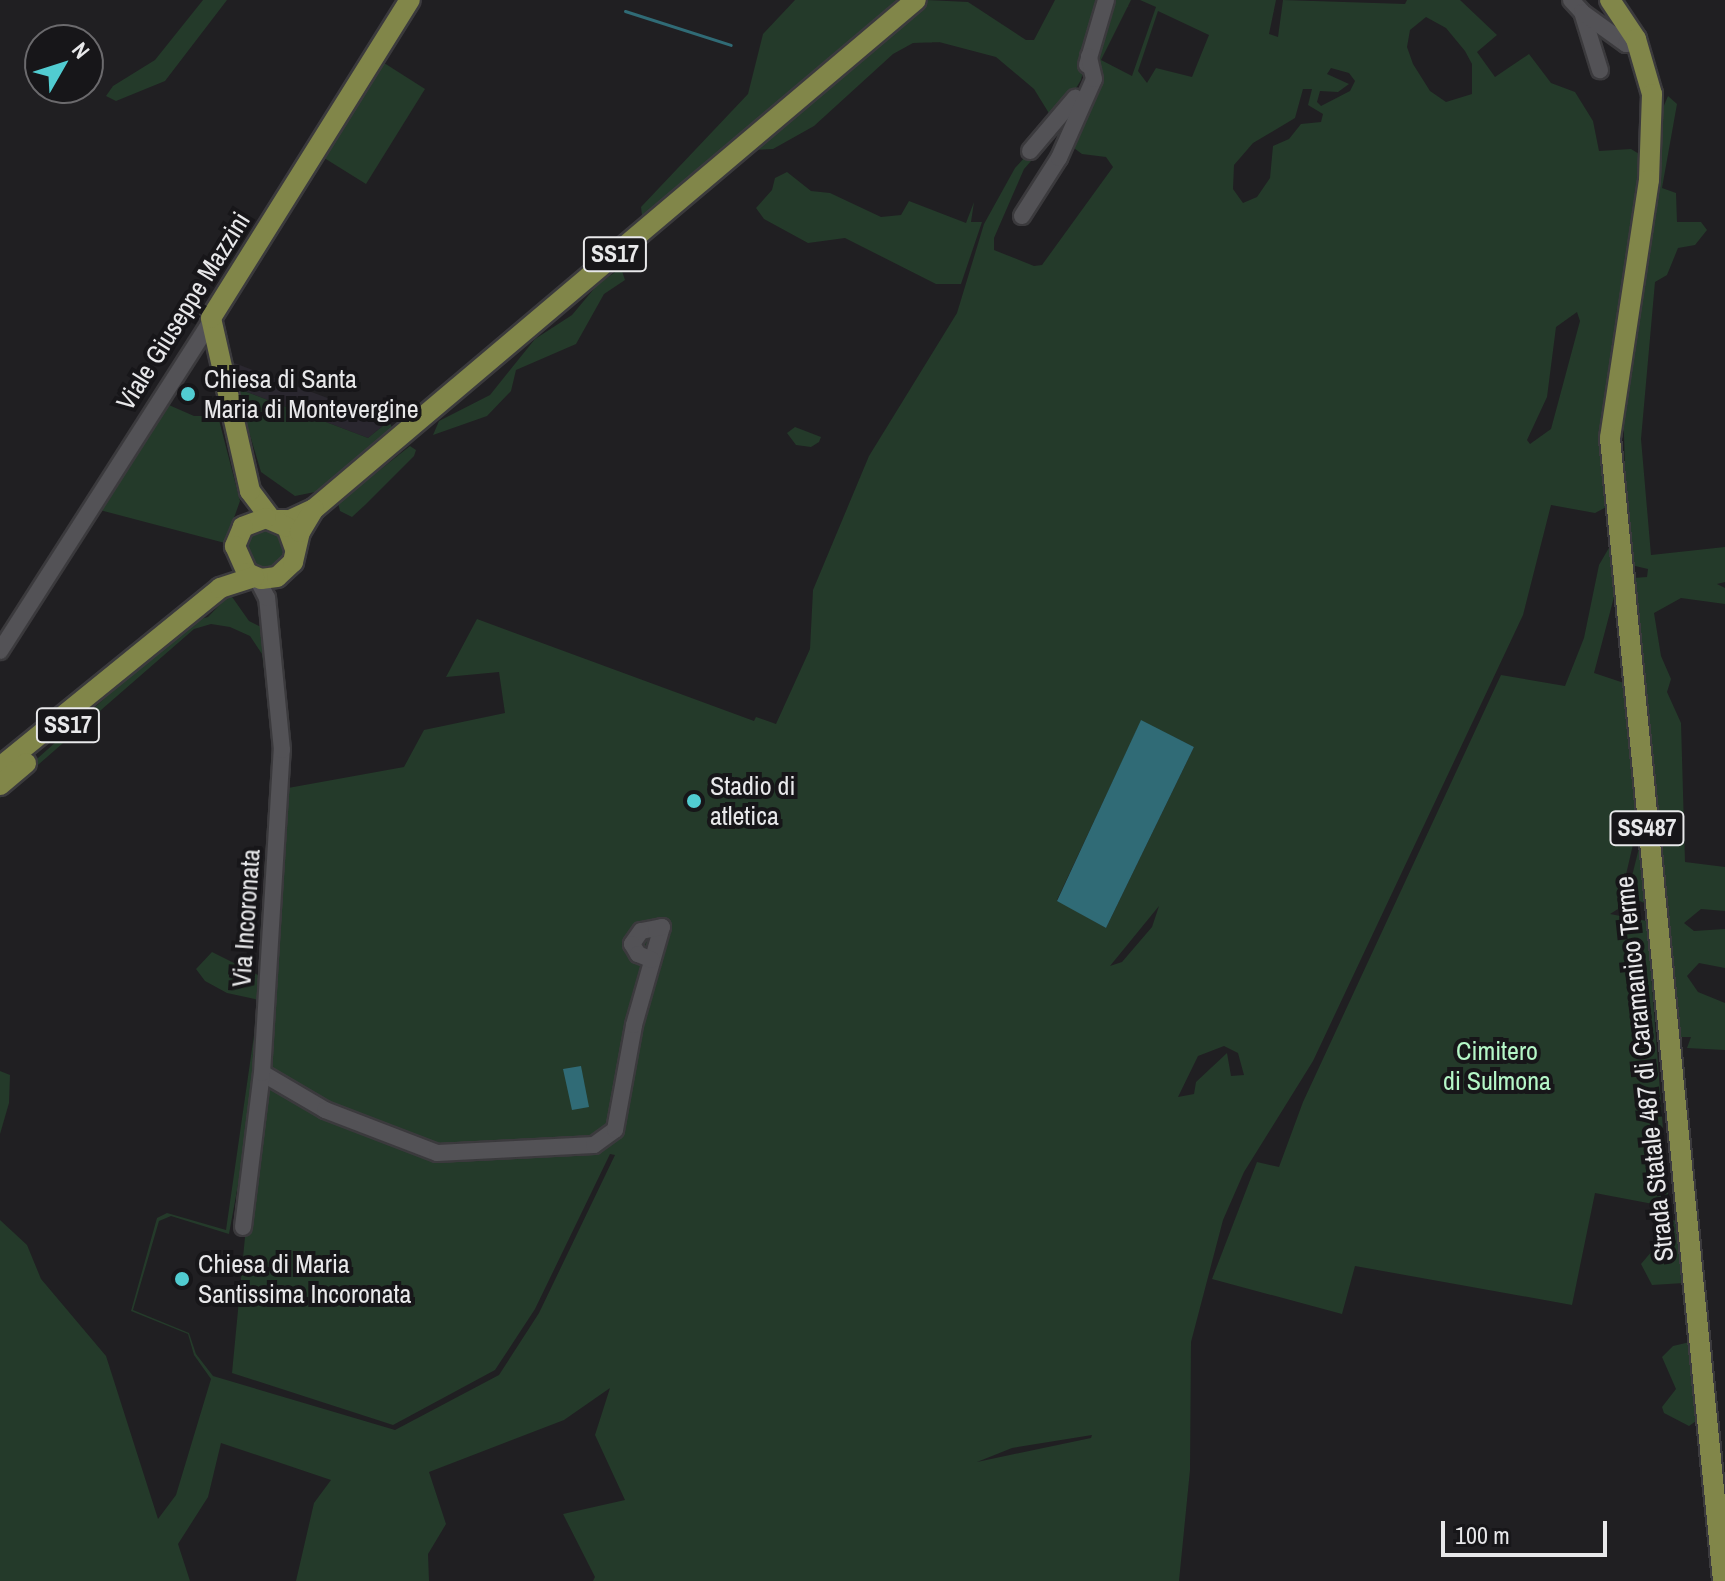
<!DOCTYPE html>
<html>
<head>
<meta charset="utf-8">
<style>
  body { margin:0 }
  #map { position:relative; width:1725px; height:1581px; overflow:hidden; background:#201f22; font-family:"Archivo Narrow",sans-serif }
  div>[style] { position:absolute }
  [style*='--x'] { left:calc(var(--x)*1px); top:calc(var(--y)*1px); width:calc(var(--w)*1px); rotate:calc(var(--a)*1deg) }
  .built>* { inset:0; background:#2a272f }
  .green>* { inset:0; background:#243a2a }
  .water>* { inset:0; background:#306b76 }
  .stream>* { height:3px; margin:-1.5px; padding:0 1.5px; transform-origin:1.5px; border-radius:1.5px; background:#306b76 }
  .roads { filter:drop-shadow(2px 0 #3b3a3d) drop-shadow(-2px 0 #3b3a3d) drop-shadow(0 2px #3b3a3d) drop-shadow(0 -2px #3b3a3d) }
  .minor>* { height:16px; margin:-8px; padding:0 8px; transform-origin:8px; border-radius:8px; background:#535256 }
  .major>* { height:20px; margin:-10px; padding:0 10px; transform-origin:10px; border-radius:10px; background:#818649 }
  .dots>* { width:22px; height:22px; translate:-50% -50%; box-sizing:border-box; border:4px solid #171619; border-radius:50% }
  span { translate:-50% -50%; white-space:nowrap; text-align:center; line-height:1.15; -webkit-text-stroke:8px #171619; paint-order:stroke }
  .shield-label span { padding:2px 6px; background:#171619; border:2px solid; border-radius:6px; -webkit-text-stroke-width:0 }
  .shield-label { font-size:24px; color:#e8e8ea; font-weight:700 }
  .street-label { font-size:26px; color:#e8e8ea }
  .poi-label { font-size:26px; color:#e8e8ea }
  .left { translate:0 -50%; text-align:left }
  .park-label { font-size:26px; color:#b5f7c7 }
  .north { position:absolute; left:24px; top:24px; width:80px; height:80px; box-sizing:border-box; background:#171619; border:2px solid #6b6a6d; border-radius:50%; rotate:51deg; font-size:22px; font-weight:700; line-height:32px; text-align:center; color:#e8e8ea }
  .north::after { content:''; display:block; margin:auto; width:28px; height:36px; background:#51ccd1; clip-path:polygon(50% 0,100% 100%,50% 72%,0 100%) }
  .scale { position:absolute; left:1441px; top:1521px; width:166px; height:36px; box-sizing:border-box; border:4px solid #e8e8ea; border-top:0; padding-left:10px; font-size:24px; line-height:28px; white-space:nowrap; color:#e8e8ea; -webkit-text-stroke:6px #171619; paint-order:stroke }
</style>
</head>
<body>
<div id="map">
  <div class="built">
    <div style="clip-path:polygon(229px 361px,389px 421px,368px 438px,236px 388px)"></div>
  </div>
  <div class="green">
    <div style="clip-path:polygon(203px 0,227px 0,165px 81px,116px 101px,106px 96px,113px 86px,155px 60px)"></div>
    <div style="clip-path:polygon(795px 0,907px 0,643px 224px,641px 207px,748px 94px,763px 34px)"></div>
    <div style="clip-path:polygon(evenodd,927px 0,968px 2px,1026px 40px,1034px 40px,1055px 0,1131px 0,1101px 60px,1132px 76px,1156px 7px,1140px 0,1276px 0,1269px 34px,1278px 37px,1283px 0,1405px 4px,1407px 0,1460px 0,1497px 35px,1477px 52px,1495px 77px,1529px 54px,1551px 83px,1575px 92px,1593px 121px,1599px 151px,1631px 149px,1649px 160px,1617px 384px,1614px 503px,1595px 513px,1551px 505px,1523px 615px,1313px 1061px,1244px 1172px,1223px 1220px,1191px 1342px,1190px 1470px,1179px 1581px,593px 1581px,595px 1577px,563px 1514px,625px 1500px,595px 1435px,610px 1388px,564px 1420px,429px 1472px,446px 1524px,428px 1554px,429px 1581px,296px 1581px,314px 1503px,331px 1480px,221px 1443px,208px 1497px,178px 1544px,190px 1581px,0 1581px,0 1220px,27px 1245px,41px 1279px,106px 1356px,158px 1519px,176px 1495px,211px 1379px,194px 1355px,188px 1334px,131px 1311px,157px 1218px,167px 1213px,226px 1230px,259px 1000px,227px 993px,205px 981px,196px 969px,212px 952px,260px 976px,274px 748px,262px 654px,250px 636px,230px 627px,211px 624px,194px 629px,0 798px,0 792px,190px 622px,208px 617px,230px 594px,249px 621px,261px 627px,277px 749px,256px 1086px,229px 1234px,171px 1216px,159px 1221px,133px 1310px,189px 1333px,196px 1354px,213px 1376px,395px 1430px,499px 1375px,539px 1313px,615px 1155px,610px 1154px,535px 1309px,495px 1370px,393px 1425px,232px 1373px,288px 788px,404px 767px,424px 730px,505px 713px,499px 672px,446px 677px,477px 619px,754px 721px,756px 717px,776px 724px,810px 649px,813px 590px,869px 456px,957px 313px,984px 224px,1015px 168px,1070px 107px,1084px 81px,1089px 57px,1090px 44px,1081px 80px,1055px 123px,1034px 89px,996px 57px,939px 42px,913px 43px,893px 54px,814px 126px,773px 149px,749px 150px,927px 0,1158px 11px,1209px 35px,1192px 77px,1156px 68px,1147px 83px,1138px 71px,1158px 11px,927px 0,1426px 17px,1446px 28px,1465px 51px,1472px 64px,1472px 94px,1446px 102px,1430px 91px,1413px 64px,1407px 47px,1410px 30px,1426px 17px,927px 0,1331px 68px,1349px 73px,1355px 81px,1350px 91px,1321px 106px,1317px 102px,1320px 91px,1338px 92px,1349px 84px,1327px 74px,1331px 68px,927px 0,1303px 89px,1312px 89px,1308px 105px,1323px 114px,1321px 122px,1301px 124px,1289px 139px,1273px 146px,1270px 178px,1257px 197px,1243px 203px,1233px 189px,1234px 165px,1253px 143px,1295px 118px,1303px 89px,927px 0,1055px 134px,1082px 154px,1106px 157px,1113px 167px,1042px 265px,1034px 266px,994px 250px,994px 238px,1024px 169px,1055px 134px,927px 0,1577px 312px,1580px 321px,1551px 429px,1530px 444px,1527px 440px,1547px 397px,1556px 327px,1577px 312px,927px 0,1141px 721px,1194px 747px,1106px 928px,1057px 900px,1141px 721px,927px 0,1159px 906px,1152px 927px,1122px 962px,1110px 966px,1159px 906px,927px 0,1224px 1046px,1238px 1053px,1244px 1075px,1231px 1076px,1227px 1053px,1196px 1082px,1194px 1094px,1178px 1097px,1198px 1056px,1224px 1046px,927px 0,1092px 1435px,1091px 1438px,977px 1462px,1012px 1448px,1092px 1435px)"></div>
    <div style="clip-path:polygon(381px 61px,425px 89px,366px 184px,321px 156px)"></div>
    <div style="clip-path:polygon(1668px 96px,1677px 104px,1662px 188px,1676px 193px,1677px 222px,1701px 222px,1707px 230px,1695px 245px,1678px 248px,1667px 275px,1655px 282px,1641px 439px,1651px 555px,1725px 547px,1725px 582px,1717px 584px,1725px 588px,1725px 604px,1681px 598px,1654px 613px,1661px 656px,1671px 679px,1667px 692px,1681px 723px,1685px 862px,1725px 867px,1725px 911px,1701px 909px,1684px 923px,1694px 931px,1725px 929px,1725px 968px,1699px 963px,1687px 976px,1698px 992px,1725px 1003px,1725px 1050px,1687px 1048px,1691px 1037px,1677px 1037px,1633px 578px,1647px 577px,1648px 569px,1631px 565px,1626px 503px,1623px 403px,1660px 115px)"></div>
    <div style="clip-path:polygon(787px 172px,811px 191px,830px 193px,881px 217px,901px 215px,909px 201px,966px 223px,974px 202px,971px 222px,982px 222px,961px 284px,936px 284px,845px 238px,808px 243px,764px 219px,756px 208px,772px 190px,775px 178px)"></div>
    <div style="clip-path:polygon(621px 268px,625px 280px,604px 294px,576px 344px,516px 370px,511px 391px,487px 416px,433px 435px,439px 421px,490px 395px,535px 339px,572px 315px,598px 284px)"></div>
    <div style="clip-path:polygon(236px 388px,368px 438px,389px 421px,394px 432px,330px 489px,295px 496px,261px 472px)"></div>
    <div style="clip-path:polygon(162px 402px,194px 416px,218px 416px,240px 501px,225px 543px,96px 509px)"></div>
    <div style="clip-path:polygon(795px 427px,821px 437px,819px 442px,811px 447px,796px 445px,787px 433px)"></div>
    <div style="clip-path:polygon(410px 446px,416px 450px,414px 456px,365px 505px,352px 517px,340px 511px,338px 503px)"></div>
    <div style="clip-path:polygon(257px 526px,280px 530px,289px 551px,277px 570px,254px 571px,241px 544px)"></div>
    <div style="clip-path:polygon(1610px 546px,1619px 578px,1594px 673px,1627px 684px,1641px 810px,1618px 909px,1610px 914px,1647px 921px,1669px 1207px,1595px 1193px,1572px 1305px,1355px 1266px,1342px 1314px,1212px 1279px,1257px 1162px,1279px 1167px,1303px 1102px,1501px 675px,1565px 686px,1584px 638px,1599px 565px)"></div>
    <div style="clip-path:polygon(1643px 832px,1652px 906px,1627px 896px)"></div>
    <div style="clip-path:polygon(0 1071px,10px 1075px,9px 1103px,0 1134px)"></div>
    <div style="clip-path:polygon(1680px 1219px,1684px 1283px,1652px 1285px,1641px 1264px,1658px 1244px,1664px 1223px)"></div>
    <div style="clip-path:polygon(1690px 1342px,1699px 1419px,1689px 1426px,1664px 1413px,1662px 1407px,1676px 1389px,1662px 1357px,1673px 1346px)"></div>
  </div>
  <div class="water">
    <div style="clip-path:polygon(1141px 720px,1194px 747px,1106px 928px,1057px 901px)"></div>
    <div style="clip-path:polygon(581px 1066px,589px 1107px,572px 1110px,563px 1069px)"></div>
  </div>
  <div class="stream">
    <div style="--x:625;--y:11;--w:111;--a:17.8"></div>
  </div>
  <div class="roads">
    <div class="minor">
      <div style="--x:1571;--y:0;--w:16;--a:47"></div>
      <div style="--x:1582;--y:12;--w:61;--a:72.8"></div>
      <div style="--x:1583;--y:13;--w:53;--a:35.8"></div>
      <div style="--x:1626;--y:44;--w:11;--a:-27"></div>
      <div style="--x:1087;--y:65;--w:68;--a:-73.7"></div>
      <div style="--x:1030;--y:151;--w:70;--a:-49.7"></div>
      <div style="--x:1022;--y:216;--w:69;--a:-57.5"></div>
      <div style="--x:1059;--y:158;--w:86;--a:-66.1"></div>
      <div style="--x:1094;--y:79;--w:23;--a:-103"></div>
      <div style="--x:0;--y:651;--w:389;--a:-57.4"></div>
      <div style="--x:262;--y:1073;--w:73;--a:30.4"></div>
      <div style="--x:325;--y:1110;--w:120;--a:21"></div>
      <div style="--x:437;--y:1153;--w:157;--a:-2.9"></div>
      <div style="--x:594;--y:1145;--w:26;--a:-36"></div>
      <div style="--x:615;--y:1130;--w:107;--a:-79.7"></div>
      <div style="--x:634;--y:1025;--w:102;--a:-74.1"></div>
      <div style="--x:662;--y:927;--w:21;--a:169"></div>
      <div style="--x:641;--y:931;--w:16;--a:125"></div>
      <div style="--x:632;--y:944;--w:12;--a:59"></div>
      <div style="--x:638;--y:954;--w:15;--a:23"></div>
      <div style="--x:243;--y:1227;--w:155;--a:-83"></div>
      <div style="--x:262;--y:1073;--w:324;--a:-86.5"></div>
      <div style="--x:282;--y:750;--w:153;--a:-95.6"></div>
      <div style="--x:267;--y:598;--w:22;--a:-117"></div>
    </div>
    <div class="major">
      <div style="--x:1610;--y:0;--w:47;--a:56.3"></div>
      <div style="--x:1636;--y:39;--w:57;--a:73.8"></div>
      <div style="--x:1652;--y:94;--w:86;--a:92"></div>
      <div style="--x:1649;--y:180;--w:261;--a:98.6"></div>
      <div style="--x:1610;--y:438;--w:1149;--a:84.35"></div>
      <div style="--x:271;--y:519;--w:35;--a:-127"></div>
      <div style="--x:250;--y:491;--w:177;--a:-102.7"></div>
      <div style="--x:211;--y:318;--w:375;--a:-58"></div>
      <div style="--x:274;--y:520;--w:16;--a:0"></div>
      <div style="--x:290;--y:520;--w:26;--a:-25"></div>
      <div style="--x:314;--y:509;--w:788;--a:-40.22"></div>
      <div style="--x:295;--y:549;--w:23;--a:-110"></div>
      <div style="--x:287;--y:527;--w:23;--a:-157"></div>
      <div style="--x:266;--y:518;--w:25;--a:159"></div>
      <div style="--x:243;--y:527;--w:21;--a:113"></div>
      <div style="--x:235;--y:546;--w:30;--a:66"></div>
      <div style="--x:247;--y:573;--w:15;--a:23"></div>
      <div style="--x:261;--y:579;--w:16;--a:-7"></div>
      <div style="--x:277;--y:577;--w:22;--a:-43"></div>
      <div style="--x:293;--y:562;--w:31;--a:-77"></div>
      <div style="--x:300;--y:532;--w:27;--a:-59"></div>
      <div style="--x:0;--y:767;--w:284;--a:-39.1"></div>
      <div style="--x:220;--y:588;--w:36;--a:-18"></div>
      <div style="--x:0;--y:785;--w:34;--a:-40"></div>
    </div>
  </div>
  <div class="dots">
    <div style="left:188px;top:394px;background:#51ccd1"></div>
    <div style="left:694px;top:801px;background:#51ccd1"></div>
    <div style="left:182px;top:1279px;background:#51ccd1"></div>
  </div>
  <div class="shield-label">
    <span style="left:615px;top:254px">SS17</span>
    <span style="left:68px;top:725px">SS17</span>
    <span style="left:1647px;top:828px">SS487</span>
  </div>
  <div class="street-label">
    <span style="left:183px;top:311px;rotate:-58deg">Viale Giuseppe Mazzini</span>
    <span style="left:246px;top:918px;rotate:-86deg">Via Incoronata</span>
    <span style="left:1644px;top:1069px;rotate:-96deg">Strada Statale 487 di Caramanico Terme</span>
  </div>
  <div class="poi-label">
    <span class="left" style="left:204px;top:394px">Chiesa di Santa<br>Maria di Montevergine</span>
    <span class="left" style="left:710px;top:801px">Stadio di<br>atletica</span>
    <span class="left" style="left:198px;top:1279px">Chiesa di Maria<br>Santissima Incoronata</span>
  </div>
  <div class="park-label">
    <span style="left:1497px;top:1066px">Cimitero<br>di Sulmona</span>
  </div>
  <div class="north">N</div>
  <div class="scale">100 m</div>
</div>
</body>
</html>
